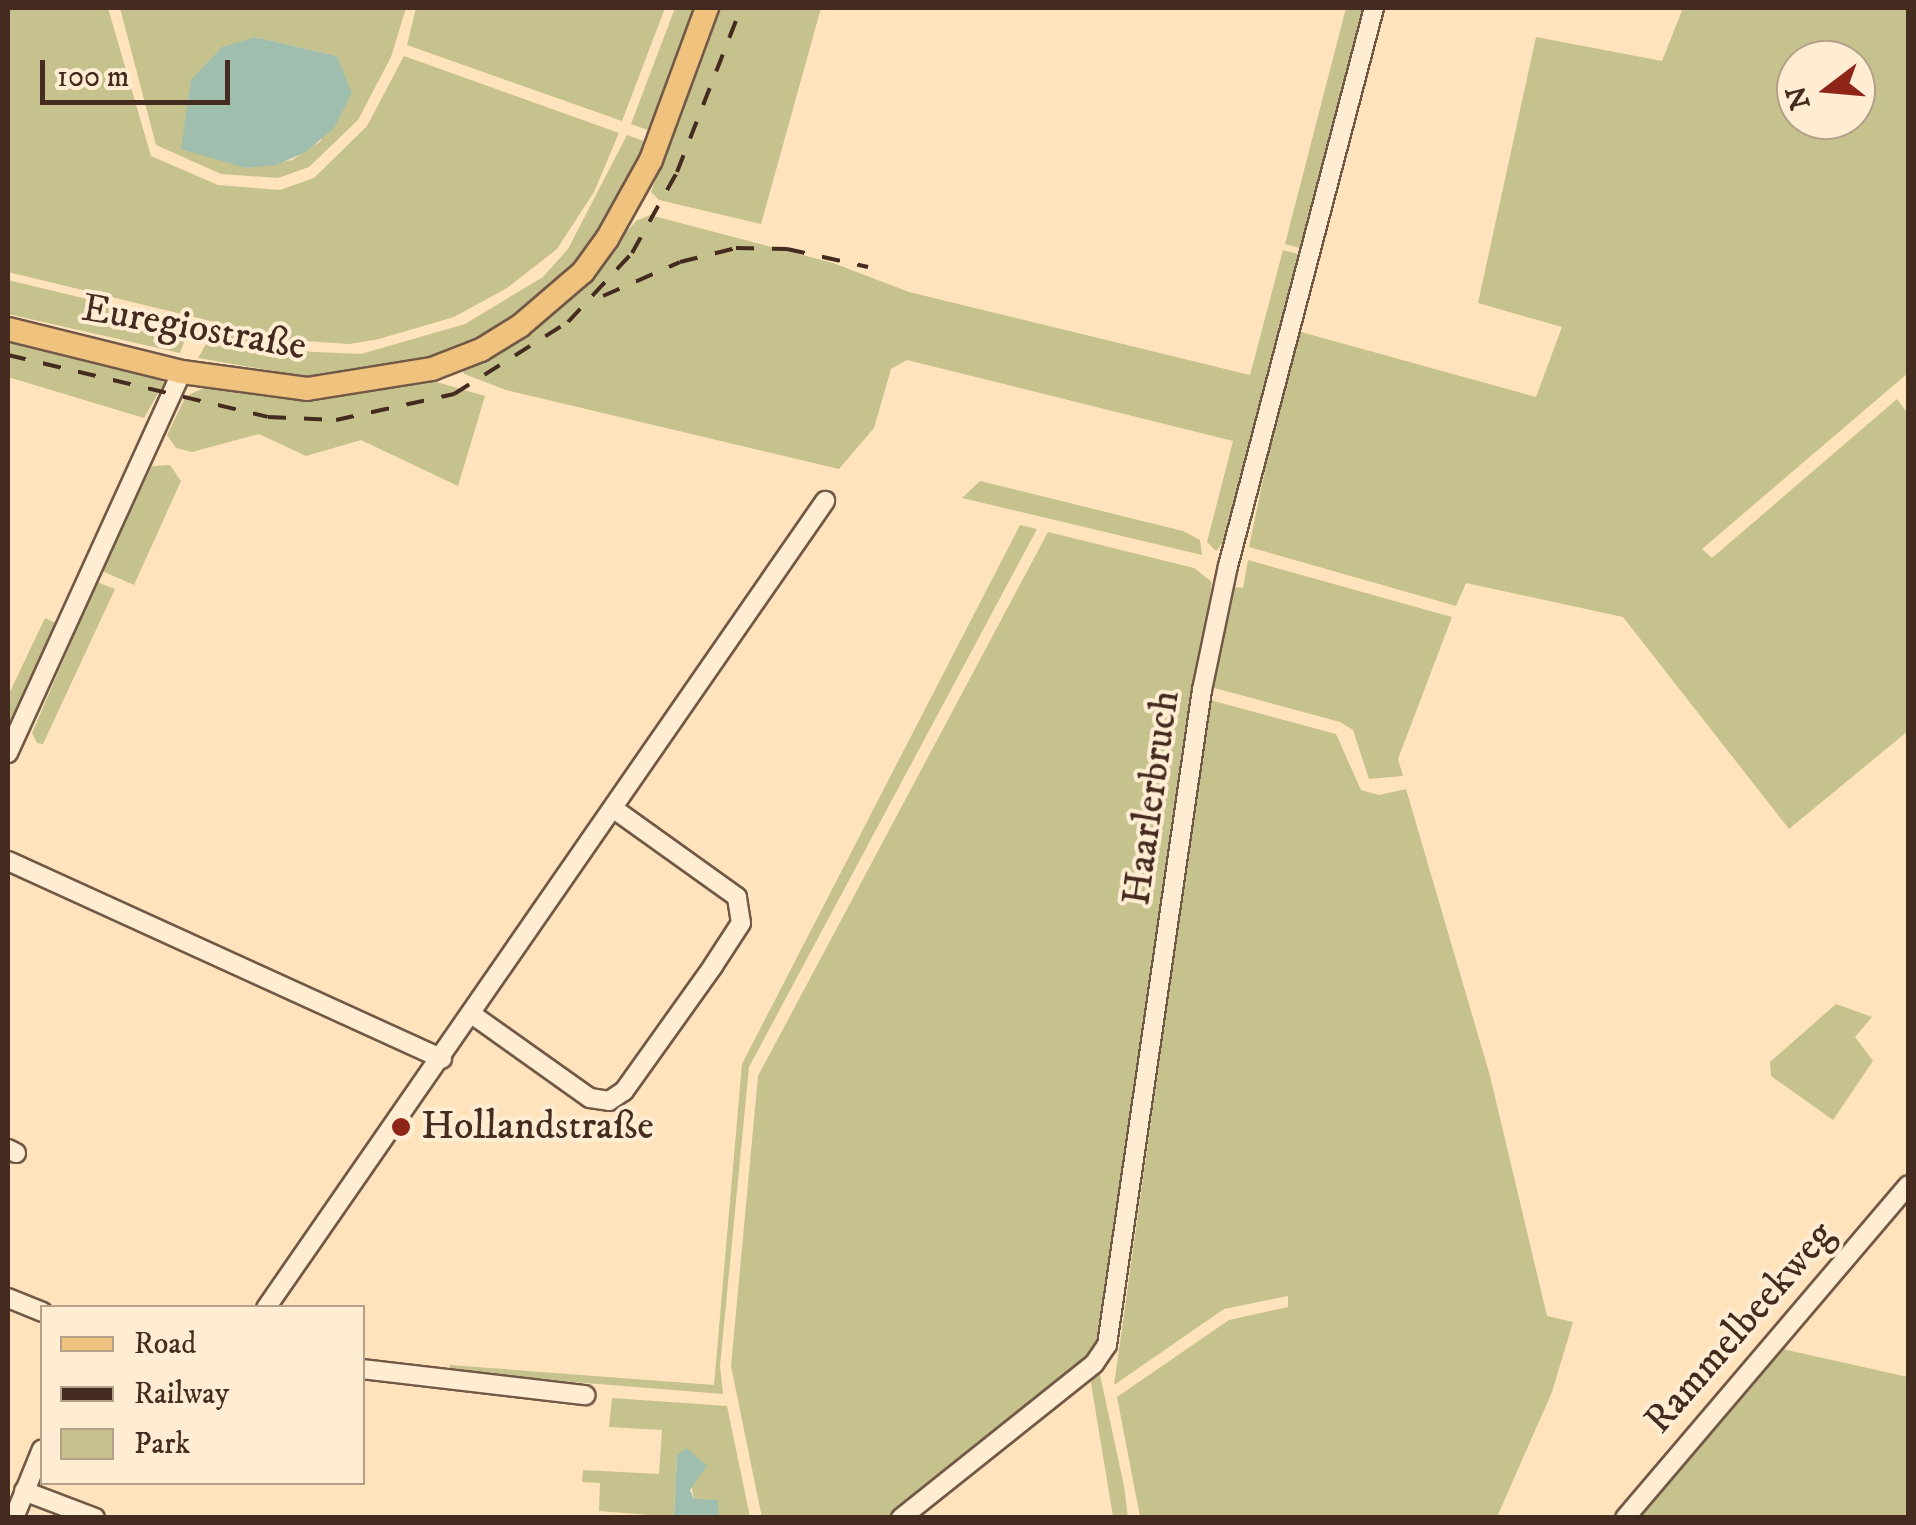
<!DOCTYPE html>
<html>
<head>
<meta charset="utf-8">
<style>
  body { margin:0 }
  #map { position:relative; width:1916px; height:1525px; overflow:hidden; background:#fee3bc; font-family:"IM FELL DW Pica",serif }
  div>[style] { position:absolute }
  [style*='--x'] { left:calc(var(--x)*1px); top:calc(var(--y)*1px); width:calc(var(--w)*1px); rotate:calc(var(--a)*1deg) }
  .green>* { inset:0; background:#c5c28d }
  .water>* { inset:0; background:#a0beae }
  .roads { filter:drop-shadow(2px 0 #725846) drop-shadow(-2px 0 #725846) drop-shadow(0 2px #725846) drop-shadow(0 -2px #725846) }
  .minor>* { height:18px; margin:-9px; padding:0 9px; transform-origin:9px; border-radius:9px; background:#feedd3 }
  .major>* { height:22px; margin:-11px; padding:0 11px; transform-origin:11px; border-radius:11px; background:#efc27e }
  .rail>* { height:4px; margin-top:-2px; transform-origin:0; background:repeating-linear-gradient(90deg,#442a1f 0 18px,transparent 0 36px) }
  .dots>* { width:28px; height:28px; translate:-50% -50%; box-sizing:border-box; border:5px solid #feedd3; border-radius:50% }
  span { translate:-50% -50%; white-space:nowrap; text-align:center; line-height:1.15; -webkit-text-stroke:8px #feedd3; paint-order:stroke }
  .street-label { font-size:40px; color:#442a1f }
  .poi-label { font-size:40px; color:#442a1f }
  .left { translate:0 -50%; text-align:left }
  .frame { position:absolute; inset:0; border:10px solid #442a1f; pointer-events:none }
  .legend { position:absolute; left:40px; top:1305px; width:325px; height:180px; box-sizing:border-box; background:#feedd3; border:2px solid #b49f8b; margin:0; padding:12px 18px; list-style:none; font-size:30px; color:#442a1f }
  .legend li { display:flex; align-items:center; gap:20px; height:50px }
  .legend b { width:50px; border:2px solid #b49f8b }
  .north { position:absolute; left:1776px; top:40px; width:100px; height:100px; box-sizing:border-box; background:#feedd3; border:2px solid #b49f8b; border-radius:50%; rotate:254deg; font-size:28px; font-weight:700; line-height:40px; text-align:center; color:#442a1f }
  .north::after { content:''; display:block; margin:auto; width:35px; height:45px; background:#8f2418; clip-path:polygon(50% 0,100% 100%,50% 72%,0 100%) }
  .scale { position:absolute; left:40px; top:60px; width:190px; height:45px; box-sizing:border-box; border:5px solid #442a1f; border-top:0; padding-left:12px; font-size:30px; line-height:35px; white-space:nowrap; color:#442a1f; -webkit-text-stroke:8px #feedd3; paint-order:stroke }
</style>
</head>
<body>
<div id="map">
  <div class="green">
    <div style="clip-path:polygon(8px 8px,108px 8px,151px 156px,218px 185px,280px 190px,314px 178px,367px 126px,404px 56px,619px 133px,594px 192px,557px 249px,507px 288px,454px 317px,379px 339px,350px 344px,289px 340px,8px 272px)"></div>
    <div style="clip-path:polygon(evenodd,120px 8px,406px 8px,391px 57px,358px 120px,309px 167px,278px 178px,221px 174px,156px 145px,120px 8px,255px 37px,337px 56px,321px 141px,292px 160px,246px 168px,188px 103px,191px 80px,255px 37px)"></div>
    <div style="clip-path:polygon(416px 8px,665px 8px,622px 121px,407px 45px)"></div>
    <div style="clip-path:polygon(675px 8px,699px 8px,656px 133px,631px 124px)"></div>
    <div style="clip-path:polygon(718px 8px,821px 8px,761px 224px,659px 200px,651px 192px)"></div>
    <div style="clip-path:polygon(1346px 8px,1363px 8px,1300px 248px,1285px 244px)"></div>
    <div style="clip-path:polygon(evenodd,1683px 8px,1908px 8px,1908px 373px,1702px 549px,1712px 558px,1897px 399px,1908px 414px,1908px 731px,1789px 829px,1623px 617px,1466px 583px,1456px 606px,1249px 547px,1294px 330px,1536px 397px,1562px 327px,1478px 303px,1536px 37px,1662px 61px,1683px 8px,1796px 60px,1856px 60px,1856px 120px,1796px 120px,1796px 60px)"></div>
    <div style="clip-path:polygon(627px 135px,652px 144px,615px 214px,559px 281px,482px 337px,429px 359px,309px 377px,198px 358px,214px 330px,294px 351px,361px 354px,465px 324px,543px 277px,568px 249px)"></div>
    <div style="clip-path:polygon(650px 215px,833px 263px,909px 292px,1250px 375px,1283px 250px,1298px 254px,1222px 544px,1216px 551px,1207px 542px,1233px 441px,907px 360px,891px 369px,874px 428px,839px 469px,506px 390px,464px 374px,463px 368px,557px 311px,636px 221px)"></div>
    <div style="clip-path:polygon(8px 280px,191px 324px,180px 353px,8px 314px)"></div>
    <div style="clip-path:polygon(8px 335px,147px 367px,164px 383px,144px 418px,8px 377px)"></div>
    <div style="clip-path:polygon(433px 381px,485px 396px,458px 486px,361px 440px,306px 456px,259px 434px,192px 452px,176px 448px,167px 435px,186px 396px,215px 383px,319px 398px)"></div>
    <div style="clip-path:polygon(170px 465px,181px 481px,134px 585px,102px 571px,152px 466px)"></div>
    <div style="clip-path:polygon(980px 481px,1183px 531px,1200px 540px,1202px 555px,962px 498px)"></div>
    <div style="clip-path:polygon(1020px 525px,1037px 529px,749px 1067px,720px 1366px,723px 1394px,449px 1372px,450px 1365px,714px 1385px,742px 1064px)"></div>
    <div style="clip-path:polygon(1048px 532px,1194px 568px,1212px 582px,1099px 1353px,896px 1517px,762px 1518px,731px 1366px,758px 1076px)"></div>
    <div style="clip-path:polygon(1248px 560px,1452px 617px,1398px 759px,1403px 776px,1369px 779px,1353px 730px,1340px 722px,1211px 687px,1227px 586px,1243px 588px)"></div>
    <div style="clip-path:polygon(97px 582px,115px 589px,43px 744px,37px 743px,32px 733px)"></div>
    <div style="clip-path:polygon(45px 618px,58px 624px,8px 729px,8px 696px)"></div>
    <div style="clip-path:polygon(1210px 700px,1336px 734px,1361px 790px,1379px 795px,1406px 789px,1490px 1076px,1547px 1316px,1573px 1322px,1552px 1392px,1497px 1517px,1140px 1517px,1117px 1397px,1229px 1320px,1288px 1307px,1288px 1296px,1224px 1309px,1114px 1385px)"></div>
    <div style="clip-path:polygon(1836px 1004px,1872px 1017px,1855px 1037px,1873px 1061px,1833px 1120px,1771px 1076px,1770px 1062px)"></div>
    <div style="clip-path:polygon(1778px 1348px,1908px 1377px,1908px 1517px,1631px 1518px)"></div>
    <div style="clip-path:polygon(1099px 1370px,1124px 1486px,1128px 1517px,1113px 1517px,1090px 1377px)"></div>
    <div style="clip-path:polygon(612px 1398px,727px 1406px,750px 1517px,719px 1517px,694px 1499px,691px 1484px,703px 1472px,677px 1455px,674px 1517px,599px 1511px,600px 1483px,582px 1482px,583px 1470px,659px 1474px,662px 1430px,609px 1427px)"></div>
  </div>
  <div class="water">
    <div style="clip-path:polygon(255px 37px,337px 56px,352px 93px,334px 128px,306px 152px,276px 165px,246px 168px,181px 149px,191px 80px,222px 47px)"></div>
    <div style="clip-path:polygon(687px 1448px,707px 1466px,690px 1490px,694px 1499px,718px 1500px,719px 1517px,674px 1517px,677px 1455px)"></div>
  </div>
  <div class="roads">
    <div class="minor">
      <div style="--x:8;--y:753;--w:419;--a:-65.5"></div>
      <div style="--x:8;--y:861;--w:477;--a:24.5"></div>
      <div style="--x:473;--y:1015;--w:143;--a:35.4"></div>
      <div style="--x:590;--y:1098;--w:19;--a:9"></div>
      <div style="--x:609;--y:1101;--w:18;--a:-34"></div>
      <div style="--x:624;--y:1091;--w:153;--a:-54.5"></div>
      <div style="--x:713;--y:966;--w:51;--a:-56.9"></div>
      <div style="--x:741;--y:923;--w:26;--a:-99"></div>
      <div style="--x:737;--y:897;--w:151;--a:-144.4"></div>
      <div style="--x:8;--y:1149;--w:9;--a:27"></div>
      <div style="--x:8;--y:1298;--w:37;--a:22"></div>
      <div style="--x:266;--y:1308;--w:982;--a:-55.29"></div>
      <div style="--x:362;--y:1369;--w:225;--a:6.7"></div>
      <div style="--x:24;--y:1491;--w:76;--a:20.8"></div>
      <div style="--x:14;--y:1518;--w:74;--a:-67.9"></div>
      <div style="--x:901;--y:1518;--w:247;--a:-38.6"></div>
      <div style="--x:1094;--y:1364;--w:23;--a:-56"></div>
      <div style="--x:1107;--y:1345;--w:662;--a:-81.75"></div>
      <div style="--x:1202;--y:690;--w:127;--a:-78.2"></div>
      <div style="--x:1228;--y:566;--w:577;--a:-75.34"></div>
      <div style="--x:1625;--y:1518;--w:437;--a:-49.6"></div>
    </div>
    <div class="major">
      <div style="--x:8;--y:329;--w:179;--a:13.9"></div>
      <div style="--x:182;--y:372;--w:126;--a:7.7"></div>
      <div style="--x:307;--y:389;--w:127;--a:-9.1"></div>
      <div style="--x:432;--y:369;--w:53;--a:-21.2"></div>
      <div style="--x:481;--y:350;--w:46;--a:-31.6"></div>
      <div style="--x:520;--y:326;--w:83;--a:-40.6"></div>
      <div style="--x:583;--y:272;--w:41;--a:-54"></div>
      <div style="--x:607;--y:239;--w:90;--a:-60.9"></div>
      <div style="--x:651;--y:160;--w:162;--a:-69.8"></div>
    </div>
  </div>
  <div class="rail">
    <div style="--x:603;--y:296;--w:84;--a:-23.8"></div>
    <div style="--x:680;--y:262;--w:58;--a:-14"></div>
    <div style="--x:736;--y:248;--w:51;--a:1.1"></div>
    <div style="--x:787;--y:249;--w:83;--a:12.5"></div>
    <div style="--x:8;--y:355;--w:267;--a:13.4"></div>
    <div style="--x:268;--y:417;--w:68;--a:2.5"></div>
    <div style="--x:336;--y:420;--w:121;--a:-12.4"></div>
    <div style="--x:454;--y:394;--w:135;--a:-32.3"></div>
    <div style="--x:568;--y:322;--w:94;--a:-47.2"></div>
    <div style="--x:632;--y:253;--w:93;--a:-60.9"></div>
    <div style="--x:677;--y:172;--w:176;--a:-68.7"></div>
  </div>
  <div class="dots">
    <div style="left:401px;top:1127px;background:#8f2418"></div>
  </div>
  <div class="street-label">
    <span style="left:194px;top:328px;rotate:10deg">Euregiostraße</span>
    <span style="left:1152px;top:798px;rotate:-82deg">Haarlerbruch</span>
    <span style="left:1740px;top:1328px;rotate:-49deg">Rammelbeekweg</span>
  </div>
  <div class="poi-label">
    <span class="left" style="left:421px;top:1127px">Hollandstraße</span>
  </div>
  <div class="frame"></div>
  <ul class="legend">
  <li><b style="height:12px;background:#efc27e"></b>Road</li>
  <li><b style="height:12px;background:#442a1f"></b>Railway</li>
  <li><b style="height:28px;background:#c5c28d"></b>Park</li>
  </ul>
  <div class="north">N</div>
  <div class="scale">100 m</div>
</div>
</body>
</html>
